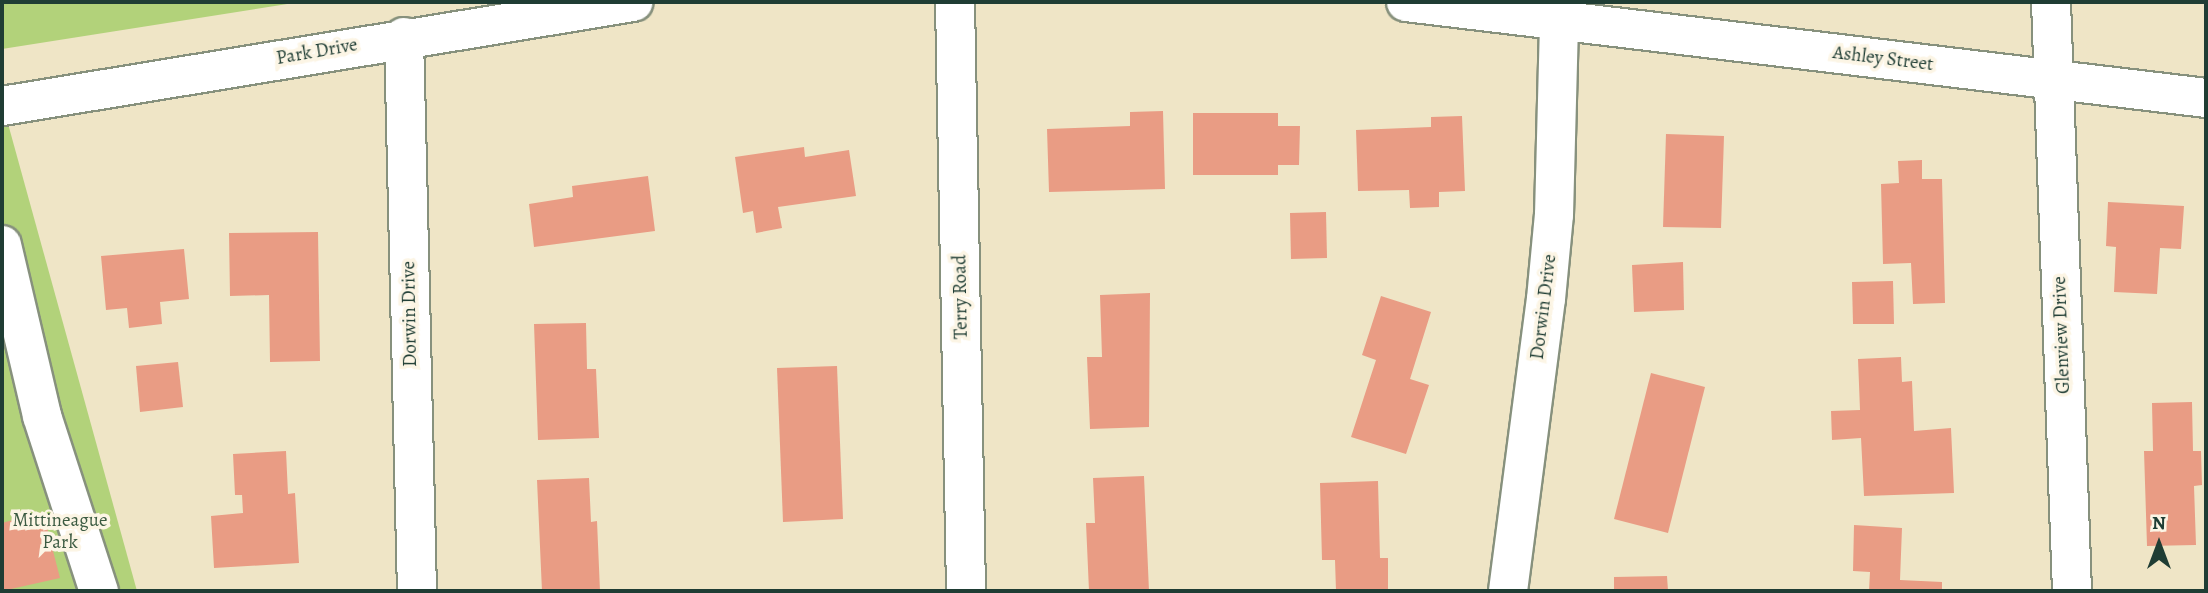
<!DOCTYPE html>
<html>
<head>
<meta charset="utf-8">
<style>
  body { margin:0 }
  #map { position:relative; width:2208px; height:593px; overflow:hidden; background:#efe5c6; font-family:Alegreya,serif }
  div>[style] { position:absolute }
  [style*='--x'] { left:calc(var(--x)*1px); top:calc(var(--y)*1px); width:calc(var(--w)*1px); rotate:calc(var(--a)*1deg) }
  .green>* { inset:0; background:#b2d27a }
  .building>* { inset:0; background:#e99c84 }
  .roads { filter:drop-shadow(2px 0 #87917d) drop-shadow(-2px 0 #87917d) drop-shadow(0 2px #87917d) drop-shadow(0 -2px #87917d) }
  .minor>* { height:38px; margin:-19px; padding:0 19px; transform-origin:19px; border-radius:19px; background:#fff }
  span { translate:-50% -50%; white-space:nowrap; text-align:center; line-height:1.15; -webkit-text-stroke:7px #fcf5e5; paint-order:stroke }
  .street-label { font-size:19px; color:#1f3d34 }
  .park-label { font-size:19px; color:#3c5b42 }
  .frame { position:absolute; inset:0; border:4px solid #1f3d34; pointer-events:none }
  .north { position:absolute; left:2124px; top:509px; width:70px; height:70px; -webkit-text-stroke:5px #fcf5e5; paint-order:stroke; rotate:0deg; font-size:19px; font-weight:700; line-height:28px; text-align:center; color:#1f3d34 }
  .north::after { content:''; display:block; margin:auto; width:24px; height:32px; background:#1f3d34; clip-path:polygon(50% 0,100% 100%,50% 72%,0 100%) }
</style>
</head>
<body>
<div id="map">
  <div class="green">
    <div style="clip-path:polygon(2px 2px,300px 2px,2px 49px)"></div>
    <div style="clip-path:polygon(2px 102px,137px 591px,2px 591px)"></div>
  </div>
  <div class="building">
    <div style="clip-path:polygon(1163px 111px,1165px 189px,1049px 192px,1047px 129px,1130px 126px,1130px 112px)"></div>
    <div style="clip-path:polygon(1193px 113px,1278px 113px,1278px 126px,1300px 126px,1299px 165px,1278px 165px,1278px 175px,1193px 175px)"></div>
    <div style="clip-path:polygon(1462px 116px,1465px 191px,1439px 192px,1439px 207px,1410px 208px,1409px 190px,1358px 191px,1356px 130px,1431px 127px,1431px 117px)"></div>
    <div style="clip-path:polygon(1666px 134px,1724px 136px,1721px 228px,1663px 227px)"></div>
    <div style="clip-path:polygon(804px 147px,805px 157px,849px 150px,856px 196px,778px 207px,782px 228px,756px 233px,753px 211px,743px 213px,735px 157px)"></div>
    <div style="clip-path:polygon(1922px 160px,1922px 179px,1942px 179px,1945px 303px,1913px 304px,1911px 263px,1883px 264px,1881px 184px,1899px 183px,1898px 161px)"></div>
    <div style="clip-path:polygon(648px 176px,655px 231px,534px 247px,529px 204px,573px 197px,572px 186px)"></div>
    <div style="clip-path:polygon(2108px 202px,2184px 206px,2181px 249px,2160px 248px,2157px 294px,2114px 292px,2116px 247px,2106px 246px)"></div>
    <div style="clip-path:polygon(1326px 212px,1327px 258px,1291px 259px,1290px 213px)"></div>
    <div style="clip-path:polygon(318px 232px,320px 361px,270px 362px,269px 295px,230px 296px,229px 233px)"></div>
    <div style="clip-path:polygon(184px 249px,189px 299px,160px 302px,162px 324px,129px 328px,127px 308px,106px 310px,101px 256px)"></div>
    <div style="clip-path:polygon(1683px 262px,1684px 310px,1634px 312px,1632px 265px)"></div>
    <div style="clip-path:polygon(1893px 281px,1894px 324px,1853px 324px,1852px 282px)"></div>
    <div style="clip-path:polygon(1150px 293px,1149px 427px,1090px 429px,1087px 357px,1102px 357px,1100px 295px)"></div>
    <div style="clip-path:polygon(1381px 296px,1431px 312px,1410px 379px,1429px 385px,1406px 454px,1351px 437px,1376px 360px,1362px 355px)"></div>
    <div style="clip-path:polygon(586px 323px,587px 369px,596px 369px,599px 438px,538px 440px,534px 324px)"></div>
    <div style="clip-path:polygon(1901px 357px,1902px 382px,1912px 381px,1914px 431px,1951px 428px,1954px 493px,1864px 496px,1861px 438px,1832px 440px,1831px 411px,1860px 410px,1858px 359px)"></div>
    <div style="clip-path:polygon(178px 362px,183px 407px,140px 412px,136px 366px)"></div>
    <div style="clip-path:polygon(837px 366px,843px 519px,783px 522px,777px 368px)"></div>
    <div style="clip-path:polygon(1651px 373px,1705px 387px,1668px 533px,1614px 519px)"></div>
    <div style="clip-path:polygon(2192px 402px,2193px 451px,2201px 451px,2202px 485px,2194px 486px,2196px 545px,2147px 546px,2144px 451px,2153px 451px,2152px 403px)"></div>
    <div style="clip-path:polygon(286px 451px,288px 494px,295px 493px,299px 563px,214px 568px,211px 516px,243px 513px,242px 495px,235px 495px,233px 454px)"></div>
    <div style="clip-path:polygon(1144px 476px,1149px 591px,1089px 591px,1086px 523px,1095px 523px,1093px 478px)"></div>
    <div style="clip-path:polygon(589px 478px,591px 522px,597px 521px,600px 591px,542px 591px,537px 480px)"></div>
    <div style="clip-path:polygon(1378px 481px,1380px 558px,1388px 558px,1388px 591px,1336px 591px,1335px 560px,1322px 560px,1320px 483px)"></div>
    <div style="clip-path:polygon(43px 512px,60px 578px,2px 591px,2px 523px)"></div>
    <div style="clip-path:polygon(1854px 525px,1902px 528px,1900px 580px,1942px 582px,1942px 591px,1869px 591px,1870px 572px,1853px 571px)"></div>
    <div style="clip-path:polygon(1667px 576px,1668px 591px,1614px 591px,1614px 577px)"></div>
  </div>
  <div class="roads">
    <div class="minor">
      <div style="--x:955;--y:2;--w:589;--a:88.93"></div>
      <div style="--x:1406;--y:2;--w:806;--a:6.84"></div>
      <div style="--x:2051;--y:2;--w:589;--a:87.96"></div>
      <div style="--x:404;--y:37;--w:554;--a:88.66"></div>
      <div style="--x:2;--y:106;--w:640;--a:-9.36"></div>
      <div style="--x:2;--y:245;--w:176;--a:76.8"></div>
      <div style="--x:42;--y:416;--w:184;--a:72"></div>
      <div style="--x:1508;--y:591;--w:294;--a:-82.6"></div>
      <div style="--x:1546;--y:299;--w:84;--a:-84.6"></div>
      <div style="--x:1554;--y:215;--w:195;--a:-88.5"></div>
    </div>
  </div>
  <div class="street-label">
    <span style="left:317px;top:52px;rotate:-10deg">Park Drive</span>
    <span style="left:1883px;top:59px;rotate:7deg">Ashley Street</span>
    <span style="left:961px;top:297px;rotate:-91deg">Terry Road</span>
    <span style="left:1544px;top:307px;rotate:-83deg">Dorwin Drive</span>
    <span style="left:410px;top:314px;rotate:-91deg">Dorwin Drive</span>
    <span style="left:2062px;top:335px;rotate:-92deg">Glenview Drive</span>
  </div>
  <div class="park-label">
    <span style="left:60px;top:532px">Mittineague<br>Park</span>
  </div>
  <div class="frame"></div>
  <div class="north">N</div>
</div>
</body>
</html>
